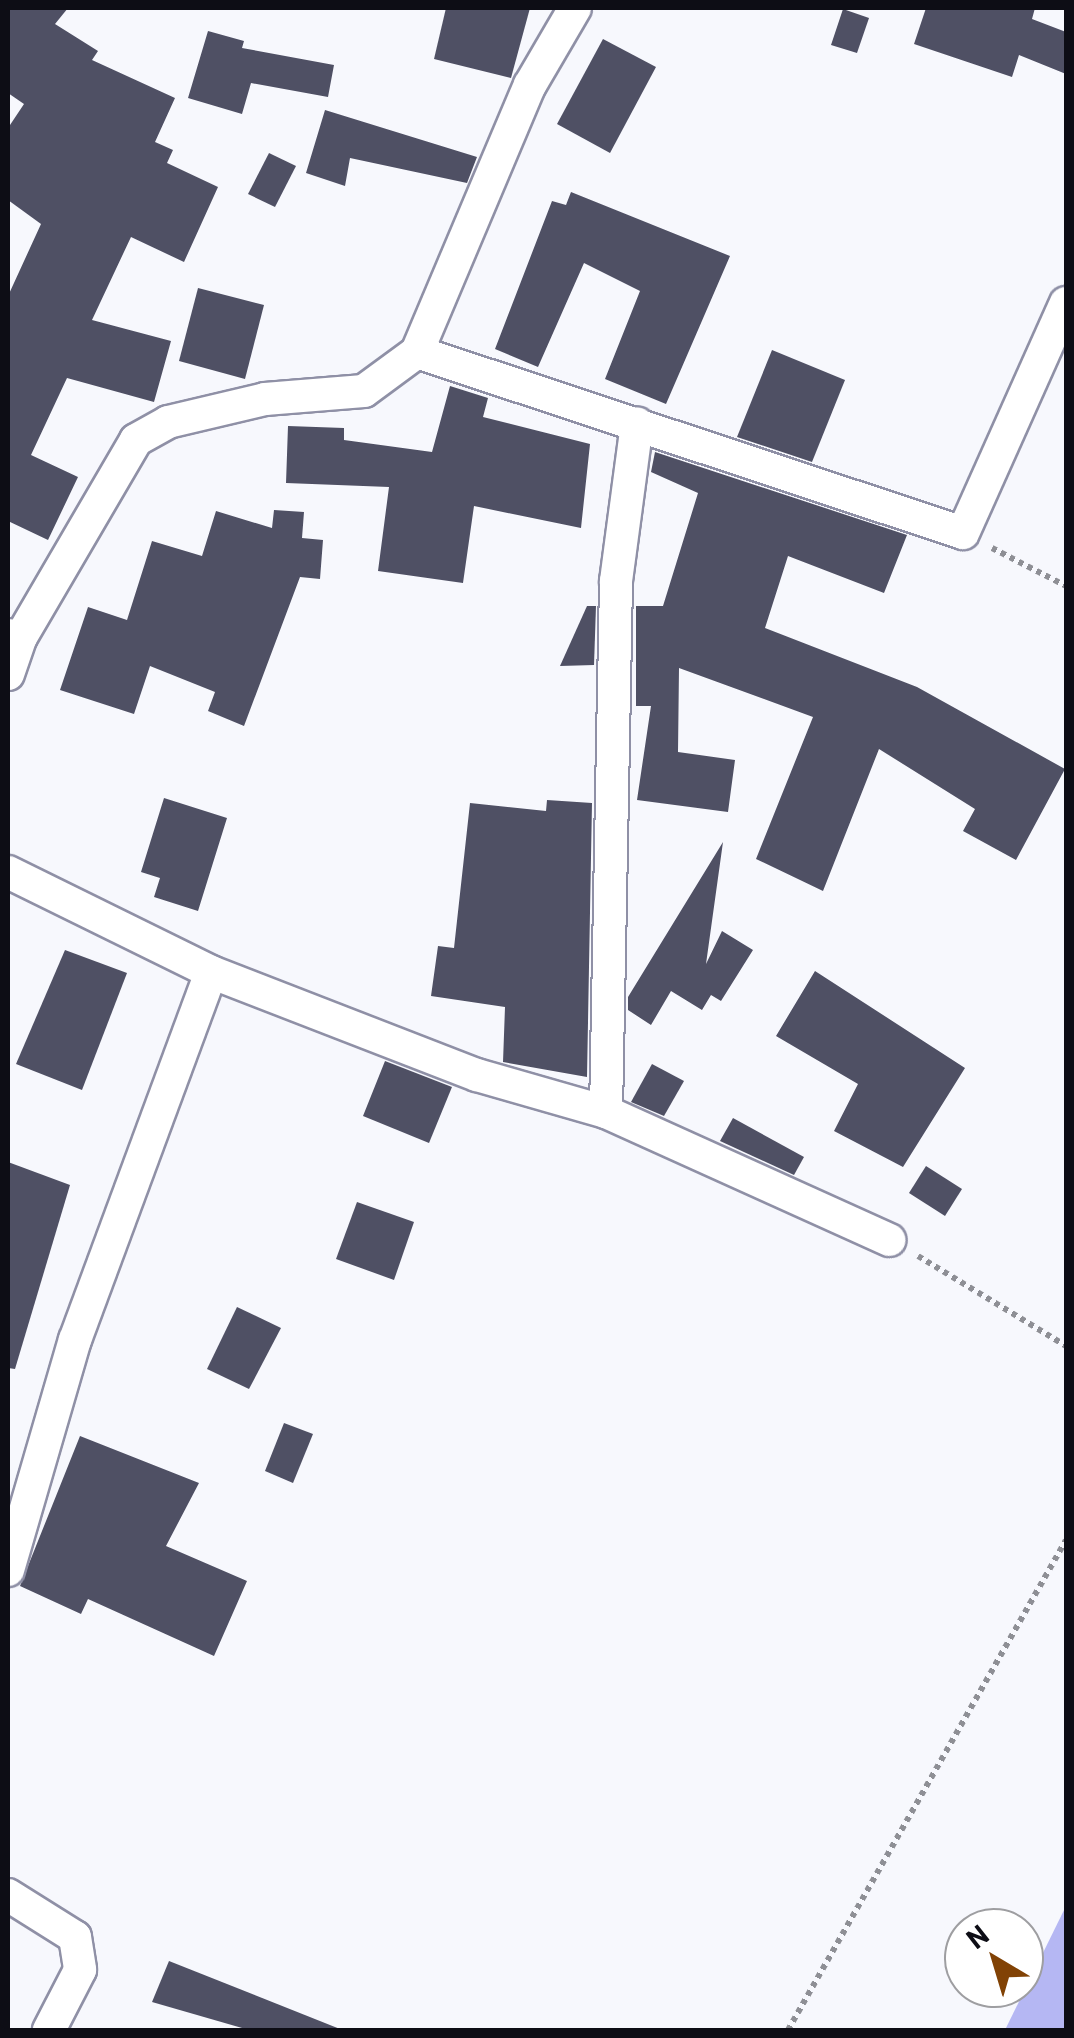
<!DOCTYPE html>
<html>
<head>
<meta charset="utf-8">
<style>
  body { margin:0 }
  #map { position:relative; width:1074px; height:2038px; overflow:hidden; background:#f7f8fd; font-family:Barlow,sans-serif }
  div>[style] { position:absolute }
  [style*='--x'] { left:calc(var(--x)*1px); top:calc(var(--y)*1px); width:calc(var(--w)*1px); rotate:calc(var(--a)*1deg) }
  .water>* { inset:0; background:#b5b7f3 }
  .building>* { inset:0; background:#4f5064 }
  .path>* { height:6px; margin-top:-3px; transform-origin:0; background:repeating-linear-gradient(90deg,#8e8f95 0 5px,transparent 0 10px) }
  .roads { filter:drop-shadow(2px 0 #8f90a6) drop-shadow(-2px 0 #8f90a6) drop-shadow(0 2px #8f90a6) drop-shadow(0 -2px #8f90a6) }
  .minor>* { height:32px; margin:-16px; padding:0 16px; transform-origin:16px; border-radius:16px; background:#fff }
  span { translate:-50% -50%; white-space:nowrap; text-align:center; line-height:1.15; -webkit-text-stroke:10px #fff; paint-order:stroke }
  .frame { position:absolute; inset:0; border:10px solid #0d0d15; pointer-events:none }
  .north { position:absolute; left:944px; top:1908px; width:100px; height:100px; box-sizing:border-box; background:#fff; border:2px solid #9e9ea1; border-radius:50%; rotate:322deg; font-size:28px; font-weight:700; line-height:40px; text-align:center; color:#0d0d15 }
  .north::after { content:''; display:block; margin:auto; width:35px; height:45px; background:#814205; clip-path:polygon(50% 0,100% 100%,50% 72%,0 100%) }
</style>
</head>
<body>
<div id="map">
  <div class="water">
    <div style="clip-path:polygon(1066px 1906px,1066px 2030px,1005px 2030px)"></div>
  </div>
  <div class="building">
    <div style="clip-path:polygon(8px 8px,68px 8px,55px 24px,98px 51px,92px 60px,175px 98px,155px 142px,173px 150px,167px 163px,218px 187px,184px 262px,131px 237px,92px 320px,171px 341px,154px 402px,67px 378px,31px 455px,78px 477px,48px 540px,8px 521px,8px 296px,41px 224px,8px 200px,8px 128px,24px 104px,8px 93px)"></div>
    <div style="clip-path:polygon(446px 8px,530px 8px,511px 78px,434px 59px)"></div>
    <div style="clip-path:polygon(926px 8px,1035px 8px,1032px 19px,1066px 32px,1066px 74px,1019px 55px,1012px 77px,914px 44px)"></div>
    <div style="clip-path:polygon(843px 9px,869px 18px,857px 53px,831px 45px)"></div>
    <div style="clip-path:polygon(208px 31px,244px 41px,242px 48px,334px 65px,328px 97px,251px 83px,242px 114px,188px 98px)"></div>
    <div style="clip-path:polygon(603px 39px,656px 67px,610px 153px,557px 124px)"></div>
    <div style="clip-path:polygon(325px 110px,477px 157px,467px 183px,350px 158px,345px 186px,306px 173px)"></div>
    <div style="clip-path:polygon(269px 153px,296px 166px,275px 207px,248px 194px)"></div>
    <div style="clip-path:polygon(571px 192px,730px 256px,666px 404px,605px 379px,640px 291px,584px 263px,538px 367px,495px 349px,552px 201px,566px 205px)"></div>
    <div style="clip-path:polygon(198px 288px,264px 305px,245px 379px,179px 361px)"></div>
    <div style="clip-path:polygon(772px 350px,845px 380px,812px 462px,737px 437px)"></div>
    <div style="clip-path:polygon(450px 386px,488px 398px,483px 417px,590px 444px,581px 528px,474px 506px,463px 583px,378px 571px,389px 487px,286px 483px,288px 426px,344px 428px,344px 440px,432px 452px)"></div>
    <div style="clip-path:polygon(655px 452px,907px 535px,884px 593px,788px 556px,765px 628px,917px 687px,1065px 769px,1016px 860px,963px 831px,975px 809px,879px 749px,823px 891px,756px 859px,813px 717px,679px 668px,678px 752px,735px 760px,728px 812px,637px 800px,651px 706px,636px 706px,636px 606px,663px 606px,698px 493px,651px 472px)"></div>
    <div style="clip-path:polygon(274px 510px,304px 512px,302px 538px,323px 540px,320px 579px,300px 577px,244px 726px,208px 711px,215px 692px,150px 666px,134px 714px,60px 690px,88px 607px,127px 620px,152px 541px,202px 556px,216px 511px,272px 528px)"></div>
    <div style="clip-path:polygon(587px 606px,596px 606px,594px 665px,560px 666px)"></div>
    <div style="clip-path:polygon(164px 798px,227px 818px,198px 911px,154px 897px,160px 878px,141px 872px)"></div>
    <div style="clip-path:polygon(547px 800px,592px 803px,587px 1077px,503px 1062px,505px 1007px,431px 996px,438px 946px,454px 948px,470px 803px,546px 811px)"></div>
    <div style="clip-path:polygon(723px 842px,706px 964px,722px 931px,753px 950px,721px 1001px,711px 995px,702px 1010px,671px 991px,651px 1025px,628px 1010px,628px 997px)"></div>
    <div style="clip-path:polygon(65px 950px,127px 973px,82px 1090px,16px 1064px)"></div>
    <div style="clip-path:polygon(815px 971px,965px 1068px,903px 1167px,834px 1131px,858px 1084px,776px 1036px)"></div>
    <div style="clip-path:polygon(385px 1061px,452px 1087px,429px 1143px,363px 1116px)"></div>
    <div style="clip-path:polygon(652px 1064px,684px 1081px,664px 1116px,631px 1102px)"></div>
    <div style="clip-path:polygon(733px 1118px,804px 1157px,794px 1175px,720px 1141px)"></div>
    <div style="clip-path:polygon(8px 1162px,70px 1185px,15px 1369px,8px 1368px)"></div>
    <div style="clip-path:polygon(926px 1166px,962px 1189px,945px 1216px,909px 1193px)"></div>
    <div style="clip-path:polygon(357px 1202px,414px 1222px,394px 1280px,336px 1259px)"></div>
    <div style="clip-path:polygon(237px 1307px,281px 1328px,249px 1389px,207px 1369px)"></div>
    <div style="clip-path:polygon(284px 1423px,313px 1434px,293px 1483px,265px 1471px)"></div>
    <div style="clip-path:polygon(80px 1436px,199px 1483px,166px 1546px,247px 1581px,214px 1656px,88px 1599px,81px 1614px,20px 1586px)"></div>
    <div style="clip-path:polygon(169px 1961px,340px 2029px,340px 2030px,249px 2030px,152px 2002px)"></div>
  </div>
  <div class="path">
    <div style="--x:992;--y:548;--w:83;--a:27.2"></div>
    <div style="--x:918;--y:1256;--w:173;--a:31.3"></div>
    <div style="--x:788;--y:2030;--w:563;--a:-60.43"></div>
  </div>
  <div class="roads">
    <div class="minor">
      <div style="--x:417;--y:352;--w:575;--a:18.34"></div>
      <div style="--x:963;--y:533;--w:252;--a:-65.9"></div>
      <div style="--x:8;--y:635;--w:13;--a:9"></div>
      <div style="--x:21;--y:637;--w:228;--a:-59.7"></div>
      <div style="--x:136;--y:440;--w:37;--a:-29"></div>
      <div style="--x:168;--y:422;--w:100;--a:-13.3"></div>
      <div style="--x:265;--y:399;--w:99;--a:-4.6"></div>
      <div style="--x:364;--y:391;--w:66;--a:-36.3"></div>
      <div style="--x:417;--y:352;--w:290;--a:-67.1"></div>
      <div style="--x:530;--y:85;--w:89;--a:-59.7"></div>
      <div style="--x:8;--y:674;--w:39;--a:-71"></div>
      <div style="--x:8;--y:872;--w:226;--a:26.2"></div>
      <div style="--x:211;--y:972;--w:285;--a:21.2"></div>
      <div style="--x:477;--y:1075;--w:134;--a:16"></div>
      <div style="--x:606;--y:1112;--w:311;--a:24.3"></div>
      <div style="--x:606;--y:1112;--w:531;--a:-88.92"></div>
      <div style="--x:616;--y:581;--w:159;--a:-82.4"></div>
      <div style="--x:8;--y:1570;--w:240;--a:-73.8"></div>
      <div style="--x:75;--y:1340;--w:392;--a:-69.7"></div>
      <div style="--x:8;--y:1895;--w:79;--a:32.1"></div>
      <div style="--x:75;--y:1937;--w:33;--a:81"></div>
      <div style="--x:80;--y:1970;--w:68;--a:117.3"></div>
    </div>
  </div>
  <div class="frame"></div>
  <div class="north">N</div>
</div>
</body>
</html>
